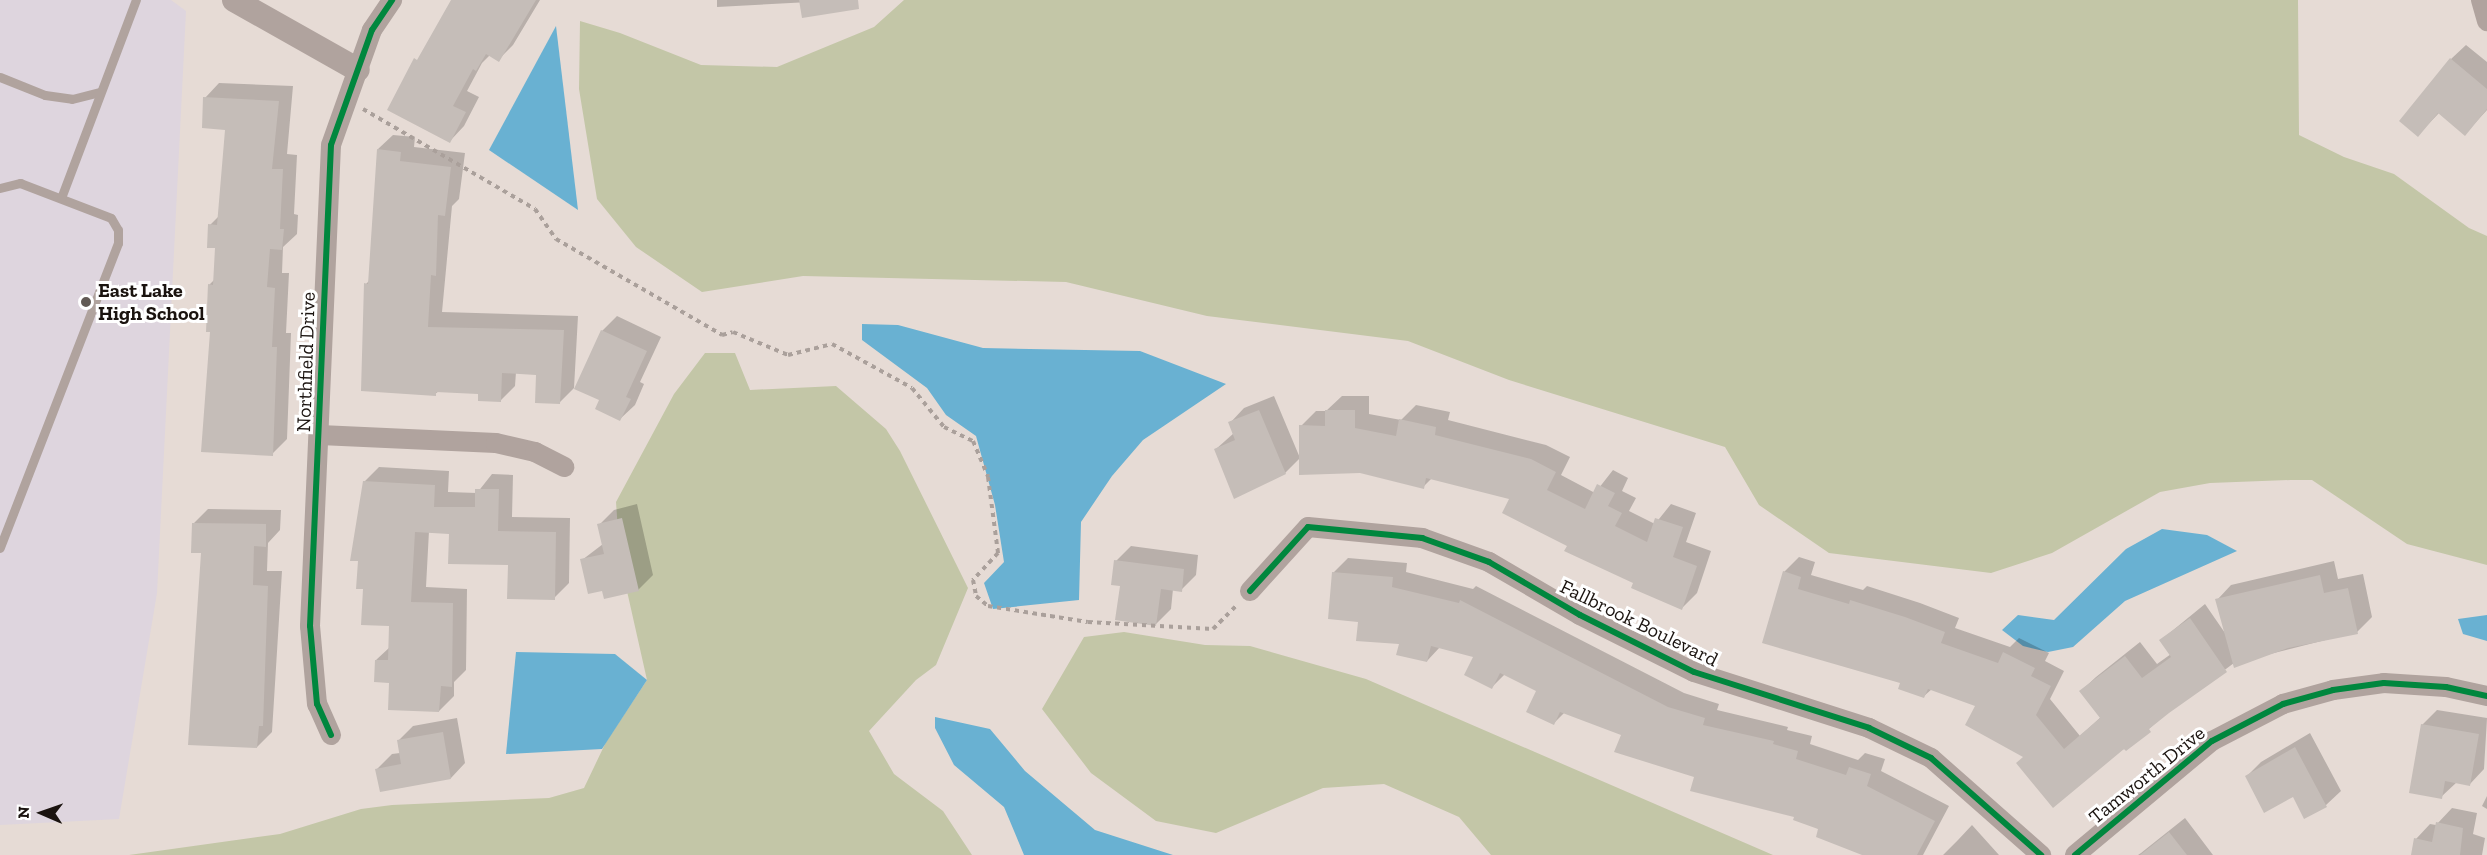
<!DOCTYPE html>
<html>
<head>
<meta charset="utf-8">
<style>
  body { margin:0 }
  #map { position:relative; width:2487px; height:855px; overflow:hidden; background:#e6dbd5; font-family:"Zilla Slab",serif }
  div>[style] { position:absolute }
  [style*='--x'] { left:calc(var(--x)*1px); top:calc(var(--y)*1px); width:calc(var(--w)*1px); rotate:calc(var(--a)*1deg) }
  .education>* { inset:0; background:#ded5de }
  .green>* { inset:0; background:#c3c6a7 }
  .water>* { inset:0; background:#69b1d2 }
  .shadow>* { inset:0; background:#0003 }
  .building>* { inset:0; background:#c5bdb8 }
  .path>* { height:4px; margin-top:-2px; transform-origin:0; background:repeating-linear-gradient(90deg,#aaa09b 0 4.5px,transparent 0 9px) }
  .service>* { height:9px; margin:-4.5px; padding:0 4.5px; transform-origin:4.5px; border-radius:4.5px; background:#b0a39e }
  .minor>* { height:20px; margin:-10px; padding:0 10px; transform-origin:10px; border-radius:10px; background:#b0a39e }
  .tertiary>* { height:24px; margin:-12px; padding:0 12px; transform-origin:12px; border-radius:12px; background:#b0a39e }
  .cycleway>* { height:6px; margin:-3px; padding:0 3px; transform-origin:3px; border-radius:3px; background:#00873e }
  .dots>* { width:16px; height:16px; translate:-50% -50%; box-sizing:border-box; border:3px solid #fff; border-radius:50% }
  span { translate:-50% -50%; white-space:nowrap; text-align:center; line-height:1.15; -webkit-text-stroke:6px #fff; paint-order:stroke }
  .poi-label { font-size:20px; color:#1a130f; font-weight:700 }
  .left { translate:0 -50%; text-align:left }
  .street-label { font-size:20px; color:#1a130f }
  .north { position:absolute; left:12px; top:783px; width:60px; height:60px; -webkit-text-stroke:4px #fff; paint-order:stroke; rotate:272deg; font-size:16px; font-weight:700; line-height:24px; text-align:center; color:#1a130f }
  .north::after { content:''; display:block; margin:auto; width:21px; height:27px; background:#1a130f; clip-path:polygon(50% 0,100% 100%,50% 72%,0 100%) }
</style>
</head>
<body>
<div id="map">
  <div class="education">
    <div style="clip-path:polygon(0 0,171px 0,186px 11px,157px 593px,119px 819px,0 825px)"></div>
  </div>
  <div class="green">
    <div style="clip-path:polygon(904px 0,2298px 0,2299px 135px,2344px 157px,2394px 174px,2469px 228px,2487px 236px,2487px 565px,2407px 544px,2312px 480px,2291px 480px,2210px 483px,2160px 492px,2052px 553px,1991px 573px,1829px 553px,1759px 505px,1725px 447px,1509px 380px,1408px 341px,1207px 316px,1066px 282px,803px 276px,702px 292px,636px 247px,597px 199px,579px 89px,580px 21px,620px 33px,701px 65px,777px 67px,874px 27px)"></div>
    <div style="clip-path:polygon(705px 353px,735px 353px,750px 390px,836px 386px,886px 429px,900px 451px,968px 588px,936px 665px,916px 680px,869px 731px,894px 774px,943px 811px,972px 855px,129px 855px,280px 834px,361px 809px,392px 805px,549px 798px,584px 788px,606px 742px,647px 680px,620px 560px,616px 502px,674px 394px)"></div>
    <div style="clip-path:polygon(1124px 632px,1205px 645px,1250px 646px,1366px 679px,1773px 855px,1491px 855px,1459px 817px,1384px 784px,1323px 788px,1216px 833px,1156px 821px,1091px 773px,1042px 709px,1084px 637px)"></div>
  </div>
  <div class="water">
    <div style="clip-path:polygon(556px 26px,578px 210px,489px 150px)"></div>
    <div style="clip-path:polygon(862px 324px,898px 325px,983px 348px,1140px 351px,1226px 384px,1143px 440px,1112px 476px,1081px 522px,1079px 600px,993px 609px,984px 583px,1004px 562px,995px 505px,976px 436px,946px 415px,927px 388px,862px 340px)"></div>
    <div style="clip-path:polygon(2162px 529px,2207px 535px,2237px 551px,2125px 601px,2073px 647px,2048px 652px,2023px 646px,2002px 630px,2018px 615px,2054px 620px,2126px 549px)"></div>
    <div style="clip-path:polygon(2487px 615px,2487px 641px,2463px 634px,2458px 619px)"></div>
    <div style="clip-path:polygon(516px 652px,615px 654px,647px 680px,602px 749px,506px 754px)"></div>
    <div style="clip-path:polygon(935px 717px,990px 729px,1025px 771px,1095px 830px,1173px 855px,1024px 855px,1004px 807px,954px 765px,935px 728px)"></div>
  </div>
  <div class="shadow">
    <div style="clip-path:polygon(453px 0,540px 0,513px 45px,498px 60px,490px 55px,482px 63px,467px 91px,479px 97px,464px 126px,450px 141px)"></div>
    <div style="clip-path:polygon(717px 0,848px 0,717px 7px)"></div>
    <div style="clip-path:polygon(2466px 45px,2487px 62px,2487px 110px,2465px 134px,2439px 113px,2418px 135px,2451px 59px)"></div>
    <div style="clip-path:polygon(219px 83px,293px 86px,287px 154px,297px 155px,294px 214px,298px 215px,297px 234px,283px 247px,282px 273px,289px 273px,286px 333px,291px 333px,287px 439px,272px 454px,212px 331px,209px 285px,215px 279px,217px 247px,210px 225px,219px 216px,227px 128px,205px 98px)"></div>
    <div style="clip-path:polygon(393px 135px,415px 137px,414px 147px,465px 153px,459px 199px,452px 206px,442px 312px,578px 316px,574px 388px,559px 403px,538px 374px,516px 372px,515px 386px,500px 401px,480px 392px,439px 391px,435px 394px,366px 284px,370px 280px,378px 149px)"></div>
    <div style="clip-path:polygon(617px 316px,661px 337px,640px 382px,644px 384px,635px 405px,620px 419px,601px 400px,602px 331px)"></div>
    <div style="clip-path:polygon(1274px 396px,1300px 458px,1285px 473px,1216px 449px,1234px 433px,1230px 423px,1244px 408px)"></div>
    <div style="clip-path:polygon(1342px 396px,1369px 396px,1369px 414px,1401px 420px,1416px 405px,1450px 412px,1448px 420px,1546px 445px,1570px 457px,1561px 475px,1595px 493px,1613px 470px,1628px 478px,1622px 491px,1636px 498px,1629px 511px,1655px 524px,1671px 504px,1696px 513px,1686px 542px,1711px 551px,1697px 593px,1682px 608px,1569px 545px,1511px 498px,1432px 478px,1423px 487px,1301px 426px,1316px 411px,1326px 411px)"></div>
    <div style="clip-path:polygon(379px 467px,449px 471px,448px 492px,477px 493px,492px 474px,513px 475px,512px 517px,570px 518px,569px 583px,554px 598px,509px 564px,451px 533px,429px 531px,426px 587px,467px 589px,466px 670px,454px 682px,454px 696px,439px 711px,391px 681px,376px 660px,390px 647px,391px 625px,364px 588px,364px 482px)"></div>
    <div style="clip-path:polygon(637px 504px,653px 575px,638px 590px,603px 589px,582px 560px,603px 544px,599px 525px,614px 510px)"></div>
    <div style="clip-path:polygon(208px 509px,281px 510px,280px 530px,268px 543px,267px 571px,282px 571px,272px 732px,257px 747px,193px 524px)"></div>
    <div style="clip-path:polygon(1131px 546px,1198px 555px,1196px 575px,1181px 590px,1173px 589px,1171px 609px,1156px 624px,1122px 585px,1116px 561px)"></div>
    <div style="clip-path:polygon(1799px 557px,1815px 562px,1811px 575px,1863px 590px,1867px 586px,1920px 603px,1959px 618px,1955px 628px,2010px 647px,2019px 638px,2049px 653px,2045px 661px,2064px 671px,2050px 699px,2080px 736px,2101px 717px,2081px 691px,2096px 677px,2140px 642px,2157px 664px,2171px 654px,2161px 640px,2205px 604px,2225px 633px,2217px 600px,2231px 585px,2334px 561px,2338px 579px,2363px 574px,2372px 617px,2357px 632px,2234px 663px,2168px 712px,2126px 749px,2025px 757px,1977px 705px,1932px 689px,1924px 696px,1902px 682px,1764px 642px,1784px 572px)"></div>
    <div style="clip-path:polygon(1348px 558px,1407px 563px,1406px 572px,1473px 589px,1476px 586px,1684px 693px,1719px 704px,1717px 710px,1788px 727px,1787px 730px,1812px 736px,1810px 744px,1858px 760px,1865px 753px,1885px 759px,1881px 771px,1949px 806px,1923px 855px,1865px 855px,1796px 816px,1696px 776px,1623px 734px,1565px 712px,1553px 724px,1538px 691px,1505px 674px,1492px 687px,1476px 656px,1440px 647px,1427px 661px,1359px 620px,1333px 573px)"></div>
    <div style="clip-path:polygon(2437px 710px,2487px 718px,2484px 769px,2470px 784px,2457px 782px,2441px 797px,2422px 725px)"></div>
    <div style="clip-path:polygon(457px 718px,465px 763px,451px 778px,377px 769px,392px 754px,400px 753px,398px 741px,413px 726px)"></div>
    <div style="clip-path:polygon(2310px 733px,2341px 791px,2326px 805px,2305px 817px,2293px 795px,2247px 776px,2261px 762px)"></div>
    <div style="clip-path:polygon(2487px 796px,2487px 809px,2482px 806px)"></div>
    <div style="clip-path:polygon(2452px 808px,2477px 813px,2473px 834px,2485px 838px,2482px 855px,2413px 855px,2416px 839px,2430px 824px,2436px 825px)"></div>
    <div style="clip-path:polygon(2185px 818px,2213px 855px,2138px 855px,2141px 853px)"></div>
    <div style="clip-path:polygon(1972px 825px,1999px 855px,1943px 855px,1958px 840px)"></div>
  </div>
  <div class="building">
    <div style="clip-path:polygon(451px 0,536px 0,499px 62px,486px 54px,476px 71px,473px 69px,453px 106px,466px 112px,450px 143px,387px 110px,414px 58px,417px 60px)"></div>
    <div style="clip-path:polygon(799px 0,858px 0,859px 9px,802px 18px)"></div>
    <div style="clip-path:polygon(2450px 58px,2487px 89px,2487px 109px,2465px 136px,2438px 113px,2418px 137px,2399px 121px)"></div>
    <div style="clip-path:polygon(203px 97px,279px 101px,272px 169px,283px 169px,280px 229px,284px 229px,282px 250px,270px 249px,267px 287px,275px 288px,272px 347px,277px 347px,273px 456px,201px 452px,210px 332px,206px 332px,208px 284px,213px 285px,215px 248px,207px 248px,208px 224px,217px 225px,225px 130px,202px 128px)"></div>
    <div style="clip-path:polygon(377px 149px,401px 152px,400px 161px,451px 167px,445px 216px,438px 215px,436px 276px,431px 275px,428px 327px,564px 330px,560px 404px,535px 403px,536px 375px,502px 373px,501px 402px,478px 401px,478px 394px,436px 392px,436px 396px,361px 391px,364px 283px,368px 284px)"></div>
    <div style="clip-path:polygon(601px 330px,647px 351px,626px 397px,631px 399px,620px 421px,595px 409px,599px 400px,574px 389px)"></div>
    <div style="clip-path:polygon(1259px 410px,1286px 474px,1234px 499px,1214px 449px,1235px 440px,1228px 422px)"></div>
    <div style="clip-path:polygon(1325px 410px,1355px 410px,1355px 428px,1396px 436px,1399px 419px,1436px 427px,1435px 435px,1531px 459px,1556px 472px,1547px 490px,1585px 509px,1597px 484px,1615px 493px,1608px 506px,1622px 513px,1615px 526px,1647px 542px,1655px 518px,1683px 527px,1673px 557px,1697px 566px,1682px 610px,1631px 588px,1633px 583px,1564px 551px,1567px 546px,1502px 513px,1509px 499px,1426px 478px,1424px 489px,1360px 473px,1299px 475px,1299px 425px,1325px 426px)"></div>
    <div style="clip-path:polygon(363px 481px,435px 485px,434px 507px,475px 507px,475px 489px,499px 489px,498px 531px,556px 532px,555px 600px,507px 599px,508px 565px,448px 564px,449px 534px,415px 532px,411px 602px,453px 603px,452px 687px,441px 686px,439px 712px,388px 710px,389px 683px,374px 682px,375px 660px,388px 660px,389px 626px,361px 625px,363px 589px,356px 589px,358px 561px,350px 561px)"></div>
    <div style="clip-path:polygon(622px 518px,639px 591px,604px 599px,602px 591px,588px 594px,580px 559px,604px 554px,597px 524px)"></div>
    <div style="clip-path:polygon(192px 523px,266px 524px,266px 547px,254px 546px,253px 585px,268px 586px,263px 726px,259px 726px,257px 748px,188px 745px,201px 553px,191px 553px)"></div>
    <div style="clip-path:polygon(1114px 560px,1184px 569px,1182px 592px,1161px 589px,1156px 626px,1115px 620px,1120px 586px,1111px 585px)"></div>
    <div style="clip-path:polygon(1783px 571px,1801px 577px,1798px 589px,1849px 604px,1850px 600px,1905px 617px,1945px 632px,1941px 643px,1998px 663px,2003px 652px,2035px 668px,2031px 676px,2051px 686px,2036px 715px,2064px 749px,2100px 718px,2079px 691px,2125px 656px,2142px 678px,2171px 657px,2159px 640px,2190px 618px,2227px 672px,2169px 713px,2149px 729px,2151px 732px,2126px 751px,2124px 749px,2053px 808px,2016px 763px,2023px 757px,1965px 725px,1975px 706px,1928px 689px,1924px 698px,1898px 689px,1900px 683px,1762px 643px)"></div>
    <div style="clip-path:polygon(1332px 572px,1393px 577px,1392px 587px,1459px 603px,1460px 600px,1668px 707px,1705px 718px,1703px 725px,1774px 741px,1773px 744px,1798px 751px,1796px 759px,1846px 775px,1849px 767px,1871px 774px,1867px 786px,1935px 821px,1917px 855px,1862px 855px,1816px 837px,1818px 829px,1793px 820px,1794px 817px,1690px 791px,1694px 777px,1614px 752px,1621px 735px,1560px 712px,1554px 725px,1526px 712px,1536px 691px,1500px 673px,1492px 689px,1464px 675px,1473px 657px,1431px 646px,1427px 662px,1396px 655px,1399px 644px,1356px 641px,1358px 622px,1328px 619px)"></div>
    <div style="clip-path:polygon(2320px 575px,2324px 593px,2348px 588px,2358px 634px,2288px 648px,2234px 668px,2215px 599px)"></div>
    <div style="clip-path:polygon(2421px 724px,2479px 734px,2470px 786px,2445px 781px,2442px 799px,2409px 793px)"></div>
    <div style="clip-path:polygon(443px 732px,451px 779px,380px 792px,375px 769px,401px 764px,397px 740px)"></div>
    <div style="clip-path:polygon(2295px 747px,2327px 807px,2304px 819px,2293px 797px,2264px 813px,2245px 776px)"></div>
    <div style="clip-path:polygon(2436px 822px,2463px 828px,2460px 855px,2411px 855px,2414px 838px,2432px 842px)"></div>
    <div style="clip-path:polygon(2169px 832px,2187px 855px,2140px 855px)"></div>
  </div>
  <div class="path">
    <div style="--x:363;--y:109;--w:199;--a:30.2"></div>
    <div style="--x:535;--y:209;--w:37;--a:55"></div>
    <div style="--x:556;--y:239;--w:192;--a:30"></div>
    <div style="--x:722;--y:335;--w:11;--a:-15"></div>
    <div style="--x:733;--y:332;--w:60;--a:22.7"></div>
    <div style="--x:788;--y:355;--w:45;--a:-14"></div>
    <div style="--x:832;--y:344;--w:91;--a:28.8"></div>
    <div style="--x:912;--y:388;--w:50;--a:50.6"></div>
    <div style="--x:944;--y:427;--w:32;--a:26"></div>
    <div style="--x:973;--y:441;--w:39;--a:67"></div>
    <div style="--x:988;--y:477;--w:77;--a:82.5"></div>
    <div style="--x:998;--y:553;--w:37;--a:133"></div>
    <div style="--x:973;--y:580;--w:16;--a:79"></div>
    <div style="--x:976;--y:596;--w:16;--a:40"></div>
    <div style="--x:988;--y:606;--w:101;--a:9.1"></div>
    <div style="--x:1088;--y:622;--w:125;--a:3.2"></div>
    <div style="--x:1213;--y:629;--w:34;--a:-45"></div>
  </div>
  <div class="service">
    <div style="--x:0;--y:77;--w:48;--a:21.8"></div>
    <div style="--x:45;--y:95;--w:27;--a:8"></div>
    <div style="--x:72;--y:99;--w:29;--a:-14"></div>
    <div style="--x:0;--y:188;--w:21;--a:-14"></div>
    <div style="--x:20;--y:183;--w:97;--a:21"></div>
    <div style="--x:111;--y:218;--w:14;--a:60"></div>
    <div style="--x:118;--y:230;--w:13;--a:90"></div>
    <div style="--x:118;--y:243;--w:327;--a:111.2"></div>
    <div style="--x:61;--y:198;--w:212;--a:-69.3"></div>
  </div>
  <div class="minor">
    <div style="--x:2481;--y:0;--w:22;--a:74"></div>
    <div style="--x:320;--y:435;--w:176;--a:2.6"></div>
    <div style="--x:496;--y:443;--w:40;--a:13"></div>
    <div style="--x:535;--y:452;--w:33;--a:27"></div>
    <div style="--x:1250;--y:591;--w:86;--a:-47.8"></div>
    <div style="--x:1308;--y:527;--w:115;--a:5.5"></div>
    <div style="--x:1422;--y:538;--w:71;--a:19.7"></div>
    <div style="--x:1489;--y:562;--w:105;--a:30.2"></div>
    <div style="--x:1580;--y:615;--w:127;--a:26.6"></div>
    <div style="--x:1694;--y:672;--w:184;--a:17.7"></div>
    <div style="--x:1869;--y:728;--w:69;--a:25.8"></div>
    <div style="--x:1931;--y:758;--w:147;--a:41.4"></div>
    <div style="--x:331;--y:735;--w:34;--a:-114"></div>
    <div style="--x:317;--y:704;--w:78;--a:-95.1"></div>
    <div style="--x:310;--y:626;--w:481;--a:-87.5"></div>
    <div style="--x:331;--y:145;--w:122;--a:-70.4"></div>
    <div style="--x:372;--y:30;--w:36;--a:-56"></div>
    <div style="--x:2075;--y:855;--w:178;--a:-39.8"></div>
    <div style="--x:2212;--y:741;--w:80;--a:-27.5"></div>
    <div style="--x:2283;--y:704;--w:52;--a:-15.6"></div>
    <div style="--x:2333;--y:690;--w:51;--a:-7.8"></div>
    <div style="--x:2384;--y:683;--w:62;--a:3.7"></div>
    <div style="--x:2446;--y:687;--w:42;--a:12.4"></div>
  </div>
  <div class="tertiary">
    <div style="--x:234;--y:0;--w:142;--a:29.4"></div>
  </div>
  <div class="cycleway">
    <div style="--x:1250;--y:591;--w:86;--a:-47.8"></div>
    <div style="--x:1308;--y:527;--w:115;--a:5.5"></div>
    <div style="--x:1422;--y:538;--w:71;--a:19.7"></div>
    <div style="--x:1489;--y:562;--w:105;--a:30.2"></div>
    <div style="--x:1580;--y:615;--w:127;--a:26.6"></div>
    <div style="--x:1694;--y:672;--w:184;--a:17.7"></div>
    <div style="--x:1869;--y:728;--w:69;--a:25.8"></div>
    <div style="--x:1931;--y:758;--w:147;--a:41.4"></div>
    <div style="--x:331;--y:735;--w:34;--a:-114"></div>
    <div style="--x:317;--y:704;--w:78;--a:-95.1"></div>
    <div style="--x:310;--y:626;--w:481;--a:-87.5"></div>
    <div style="--x:331;--y:145;--w:122;--a:-70.4"></div>
    <div style="--x:372;--y:30;--w:36;--a:-56"></div>
    <div style="--x:2075;--y:855;--w:178;--a:-39.8"></div>
    <div style="--x:2212;--y:741;--w:80;--a:-27.5"></div>
    <div style="--x:2283;--y:704;--w:52;--a:-15.6"></div>
    <div style="--x:2333;--y:690;--w:51;--a:-7.8"></div>
    <div style="--x:2384;--y:683;--w:62;--a:3.7"></div>
    <div style="--x:2446;--y:687;--w:42;--a:12.4"></div>
  </div>
  <div class="dots">
    <div style="left:86px;top:302px;background:#615954"></div>
  </div>
  <div class="poi-label">
    <span class="left" style="left:98px;top:302px">East Lake<br>High School</span>
  </div>
  <div class="street-label">
    <span style="left:306px;top:362px;rotate:-88deg">Northfield Drive</span>
    <span style="left:1639px;top:623px;rotate:26deg">Fallbrook Boulevard</span>
    <span style="left:2147px;top:775px;rotate:-39deg">Tamworth Drive</span>
  </div>
  <div class="north">N</div>
</div>
</body>
</html>
